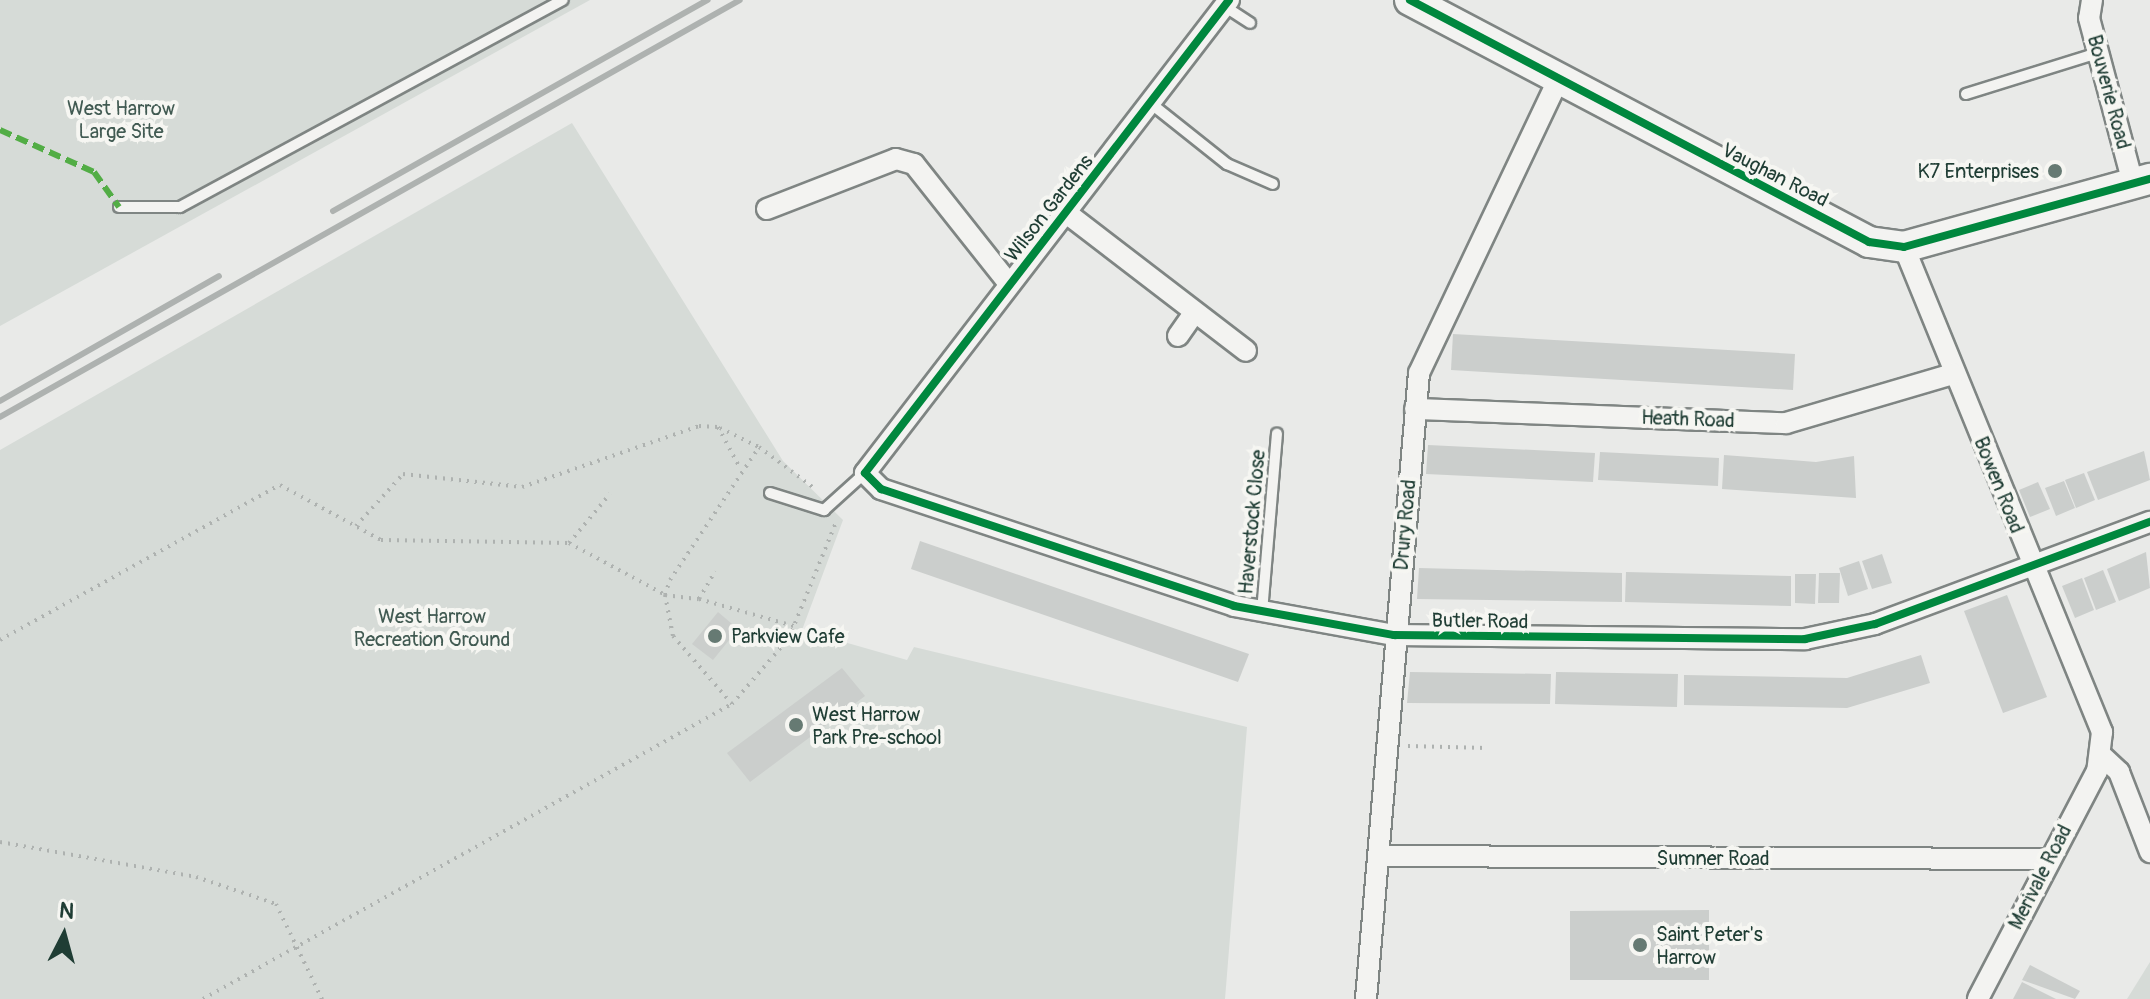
<!DOCTYPE html>
<html>
<head>
<meta charset="utf-8">
<style>
  body { margin:0 }
  #map { position:relative; width:2150px; height:999px; overflow:hidden; background:#e9eae8; font-family:Pangolin,sans-serif }
  div>[style] { position:absolute }
  [style*='--x'] { left:calc(var(--x)*1px); top:calc(var(--y)*1px); width:calc(var(--w)*1px); rotate:calc(var(--a)*1deg) }
  .green>* { inset:0; background:#d6dbd7 }
  .building>* { inset:0; background:#cbcecc }
  .path>* { height:4px; margin-top:-2px; transform-origin:0; background:repeating-linear-gradient(90deg,#aeb2b0 0 2px,transparent 0 8px) }
  .roads { filter:drop-shadow(2px 0 #7f8583) drop-shadow(-2px 0 #7f8583) drop-shadow(0 2px #7f8583) drop-shadow(0 -2px #7f8583) }
  .lane>* { height:10px; margin:-5px; padding:0 5px; transform-origin:5px; border-radius:5px; background:#f3f3f1 }
  .street>* { height:20px; margin:-10px; padding:0 10px; transform-origin:10px; border-radius:10px; background:#f3f3f1 }
  .secondary>* { height:30px; margin:-15px; padding:0 15px; transform-origin:15px; border-radius:15px; background:#f3f3f1 }
  .rail>* { height:6px; margin:-3px; padding:0 3px; transform-origin:3px; border-radius:3px; background:#aeb2b0 }
  .quiet>* { height:6px; margin-top:-3px; transform-origin:0; background:repeating-linear-gradient(90deg,#52ad45 0 12px,transparent 0 18px) }
  .cycleway>* { height:8px; margin:-4px; padding:0 4px; transform-origin:4px; border-radius:4px; background:#00873e }
  .dots>* { width:22px; height:22px; translate:-50% -50%; box-sizing:border-box; border:4px solid #f6f6f2; border-radius:50% }
  span { translate:-50% -50%; white-space:nowrap; text-align:center; line-height:1.15; -webkit-text-stroke:8px #f6f6f2; paint-order:stroke }
  .street-label { font-size:20px; color:#1f3d34 }
  .park-label { font-size:20px; color:#415a52 }
  .poi-label { font-size:20px; color:#1f3d34 }
  .right { translate:-100% -50%; text-align:right }
  .left { translate:0 -50%; text-align:left }
  .north { position:absolute; left:24px; top:895px; width:80px; height:80px; -webkit-text-stroke:6px #f6f6f2; paint-order:stroke; rotate:6deg; font-size:22px; font-weight:700; line-height:32px; text-align:center; color:#1f3d34 }
  .north::after { content:''; display:block; margin:auto; width:28px; height:36px; background:#1f3d34; clip-path:polygon(50% 0,100% 100%,50% 72%,0 100%) }
</style>
</head>
<body>
<div id="map">
  <div class="green">
    <div style="clip-path:polygon(0 0,590px 0,0 326px)"></div>
    <div style="clip-path:polygon(572px 123px,783px 461px,843px 520px,802px 630px,907px 660px,914px 647px,1247px 727px,1225px 999px,0 999px,0 450px)"></div>
    <div style="clip-path:polygon(2150px 962px,2150px 999px,2127px 999px)"></div>
  </div>
  <div class="building">
    <div style="clip-path:polygon(1453px 334px,1795px 354px,1793px 390px,1451px 370px)"></div>
    <div style="clip-path:polygon(1428px 445px,1595px 453px,1593px 482px,1426px 474px)"></div>
    <div style="clip-path:polygon(2144px 451px,2150px 480px,2098px 500px,2087px 472px)"></div>
    <div style="clip-path:polygon(1600px 452px,1719px 458px,1718px 486px,1598px 480px)"></div>
    <div style="clip-path:polygon(1724px 455px,1816px 462px,1854px 456px,1856px 498px,1722px 489px)"></div>
    <div style="clip-path:polygon(2084px 473px,2095px 500px,2076px 508px,2065px 480px)"></div>
    <div style="clip-path:polygon(2064px 481px,2075px 508px,2056px 516px,2045px 488px)"></div>
    <div style="clip-path:polygon(2038px 482px,2050px 509px,2030px 517px,2019px 490px)"></div>
    <div style="clip-path:polygon(920px 541px,1249px 654px,1238px 682px,911px 569px)"></div>
    <div style="clip-path:polygon(2146px 552px,2150px 588px,2119px 601px,2107px 569px)"></div>
    <div style="clip-path:polygon(1882px 554px,1892px 583px,1872px 589px,1862px 561px)"></div>
    <div style="clip-path:polygon(1859px 561px,1868px 589px,1848px 596px,1839px 568px)"></div>
    <div style="clip-path:polygon(1419px 568px,1622px 573px,1622px 602px,1417px 599px)"></div>
    <div style="clip-path:polygon(2103px 570px,2116px 602px,2096px 610px,2084px 578px)"></div>
    <div style="clip-path:polygon(1626px 572px,1791px 576px,1791px 606px,1625px 602px)"></div>
    <div style="clip-path:polygon(1819px 573px,1840px 573px,1839px 603px,1818px 603px)"></div>
    <div style="clip-path:polygon(1795px 574px,1816px 574px,1815px 604px,1795px 603px)"></div>
    <div style="clip-path:polygon(2082px 578px,2094px 610px,2075px 618px,2062px 586px)"></div>
    <div style="clip-path:polygon(2007px 595px,2047px 697px,2003px 713px,1964px 611px)"></div>
    <div style="clip-path:polygon(718px 612px,738px 629px,713px 660px,692px 644px)"></div>
    <div style="clip-path:polygon(1921px 655px,1930px 683px,1847px 708px,1684px 705px,1684px 675px,1847px 678px)"></div>
    <div style="clip-path:polygon(842px 668px,865px 696px,750px 782px,727px 753px)"></div>
    <div style="clip-path:polygon(1410px 672px,1551px 674px,1550px 704px,1407px 703px)"></div>
    <div style="clip-path:polygon(1556px 672px,1678px 674px,1677px 707px,1555px 704px)"></div>
    <div style="clip-path:polygon(1709px 910px,1709px 980px,1570px 980px,1570px 911px)"></div>
    <div style="clip-path:polygon(2030px 965px,2080px 991px,2075px 999px,2022px 980px)"></div>
    <div style="clip-path:polygon(2022px 982px,2056px 999px,2013px 999px)"></div>
  </div>
  <div class="path">
    <div style="--x:720;--y:428;--w:43;--a:26"></div>
    <div style="--x:356;--y:526;--w:70;--a:-47.9"></div>
    <div style="--x:403;--y:474;--w:120;--a:6.2"></div>
    <div style="--x:522;--y:487;--w:187;--a:-19"></div>
    <div style="--x:699;--y:426;--w:19;--a:3"></div>
    <div style="--x:718;--y:427;--w:47;--a:61.8"></div>
    <div style="--x:569;--y:543;--w:64;--a:-50.1"></div>
    <div style="--x:699;--y:599;--w:99;--a:15.9"></div>
    <div style="--x:0;--y:640;--w:320;--a:-29"></div>
    <div style="--x:280;--y:485;--w:115;--a:28.6"></div>
    <div style="--x:381;--y:540;--w:188;--a:0.9"></div>
    <div style="--x:569;--y:543;--w:109;--a:28.4"></div>
    <div style="--x:665;--y:595;--w:34;--a:7"></div>
    <div style="--x:699;--y:599;--w:32;--a:-60"></div>
    <div style="--x:732;--y:704;--w:90;--a:-130.9"></div>
    <div style="--x:673;--y:636;--w:42;--a:-101"></div>
    <div style="--x:665;--y:595;--w:16;--a:-72"></div>
    <div style="--x:670;--y:580;--w:160;--a:-56.2"></div>
    <div style="--x:759;--y:447;--w:69;--a:36.7"></div>
    <div style="--x:1408;--y:746;--w:79;--a:1.5"></div>
    <div style="--x:0;--y:842;--w:199;--a:10.1"></div>
    <div style="--x:196;--y:877;--w:84;--a:18.6"></div>
    <div style="--x:276;--y:904;--w:106;--a:64.2"></div>
    <div style="--x:203;--y:999;--w:606;--a:-29.15"></div>
    <div style="--x:732;--y:704;--w:87;--a:-49.2"></div>
    <div style="--x:789;--y:638;--w:125;--a:-67.9"></div>
  </div>
  <div class="roads">
    <div class="lane">
      <div style="--x:1224;--y:6;--w:31;--a:33"></div>
      <div style="--x:1966;--y:94;--w:138;--a:-17.3"></div>
      <div style="--x:1149;--y:102;--w:100;--a:38.5"></div>
      <div style="--x:1227;--y:164;--w:50;--a:23.5"></div>
      <div style="--x:119;--y:207;--w:61;--a:0"></div>
      <div style="--x:180;--y:207;--w:435;--a:-28.4"></div>
      <div style="--x:770;--y:493;--w:57;--a:17.5"></div>
      <div style="--x:824;--y:510;--w:55;--a:-42.1"></div>
      <div style="--x:1262;--y:612;--w:179;--a:-85.2"></div>
    </div>
    <div class="street">
      <div style="--x:1229;--y:0;--w:597;--a:127.58"></div>
      <div style="--x:865;--y:473;--w:23;--a:45"></div>
      <div style="--x:881;--y:489;--w:372;--a:18.3"></div>
      <div style="--x:1234;--y:606;--w:163;--a:10.3"></div>
      <div style="--x:1394;--y:635;--w:411;--a:0.6"></div>
      <div style="--x:1805;--y:639;--w:72;--a:-12.1"></div>
      <div style="--x:1875;--y:624;--w:293;--a:-20.4"></div>
      <div style="--x:2092;--y:0;--w:18;--a:99"></div>
      <div style="--x:2089;--y:18;--w:171;--a:75.1"></div>
      <div style="--x:767;--y:209;--w:138;--a:-21.2"></div>
      <div style="--x:896;--y:159;--w:19;--a:16"></div>
      <div style="--x:914;--y:164;--w:153;--a:51.6"></div>
      <div style="--x:1069;--y:215;--w:223;--a:37.5"></div>
      <div style="--x:1904;--y:247;--w:524;--a:67.79"></div>
      <div style="--x:2102;--y:732;--w:39;--a:97"></div>
      <div style="--x:2097;--y:771;--w:257;--a:117.6"></div>
      <div style="--x:1178;--y:336;--w:29;--a:-55"></div>
      <div style="--x:1415;--y:409;--w:371;--a:2.2"></div>
      <div style="--x:1786;--y:423;--w:174;--a:-16.4"></div>
      <div style="--x:2101;--y:755;--w:25;--a:43"></div>
      <div style="--x:2119;--y:772;--w:86;--a:68.8"></div>
      <div style="--x:1378;--y:856;--w:670;--a:0.26"></div>
      <div style="--x:1366;--y:999;--w:628;--a:-85.16"></div>
      <div style="--x:1419;--y:373;--w:322;--a:-64.6"></div>
    </div>
    <div class="secondary">
      <div style="--x:1410;--y:0;--w:519;--a:27.8"></div>
      <div style="--x:1869;--y:242;--w:35;--a:8"></div>
      <div style="--x:1904;--y:247;--w:255;--a:-15.5"></div>
    </div>
  </div>
  <div class="rail">
    <div style="--x:333;--y:211;--w:430;--a:-29.4"></div>
    <div style="--x:0;--y:401;--w:252;--a:-29.7"></div>
    <div style="--x:0;--y:417;--w:849;--a:-29.4"></div>
  </div>
  <div class="quiet">
    <div style="--x:0;--y:130;--w:103;--a:24.1"></div>
    <div style="--x:94;--y:172;--w:43;--a:54.5"></div>
  </div>
  <div class="cycleway">
    <div style="--x:1229;--y:0;--w:597;--a:127.58"></div>
    <div style="--x:865;--y:473;--w:23;--a:45"></div>
    <div style="--x:881;--y:489;--w:372;--a:18.3"></div>
    <div style="--x:1234;--y:606;--w:163;--a:10.3"></div>
    <div style="--x:1394;--y:635;--w:411;--a:0.6"></div>
    <div style="--x:1805;--y:639;--w:72;--a:-12.1"></div>
    <div style="--x:1875;--y:624;--w:293;--a:-20.4"></div>
    <div style="--x:1410;--y:0;--w:519;--a:27.8"></div>
    <div style="--x:1869;--y:242;--w:35;--a:8"></div>
    <div style="--x:1904;--y:247;--w:255;--a:-15.5"></div>
  </div>
  <div class="dots">
    <div style="left:2055px;top:171px;background:#667a73"></div>
    <div style="left:715px;top:636px;background:#667a73"></div>
    <div style="left:796px;top:725px;background:#667a73"></div>
    <div style="left:1640px;top:945px;background:#667a73"></div>
  </div>
  <div class="street-label">
    <span style="left:2109px;top:92px;rotate:75deg">Bouverie Road</span>
    <span style="left:1775px;top:175px;rotate:27deg">Vaughan Road</span>
    <span style="left:1049px;top:208px;rotate:-52deg">Wilson Gardens</span>
    <span style="left:1688px;top:419px;rotate:2deg">Heath Road</span>
    <span style="left:1999px;top:485px;rotate:68deg">Bowen Road</span>
    <span style="left:1252px;top:522px;rotate:-85deg">Haverstock Close</span>
    <span style="left:1405px;top:525px;rotate:-85deg">Drury Road</span>
    <span style="left:1480px;top:621px;rotate:1deg">Butler Road</span>
    <span style="left:1713px;top:858px">Sumner Road</span>
    <span style="left:2040px;top:877px;rotate:-63deg">Merivale Road</span>
  </div>
  <div class="park-label">
    <span style="left:121px;top:120px">West Harrow<br>Large Site</span>
    <span style="left:432px;top:628px">West Harrow<br>Recreation Ground</span>
  </div>
  <div class="poi-label">
    <span class="right" style="left:2039px;top:171px">K7 Enterprises</span>
    <span class="left" style="left:731px;top:636px">Parkview Cafe</span>
    <span class="left" style="left:812px;top:726px">West Harrow<br>Park Pre-school</span>
    <span class="left" style="left:1656px;top:946px">Saint Peter's<br>Harrow</span>
  </div>
  <div class="north">N</div>
</div>
</body>
</html>
